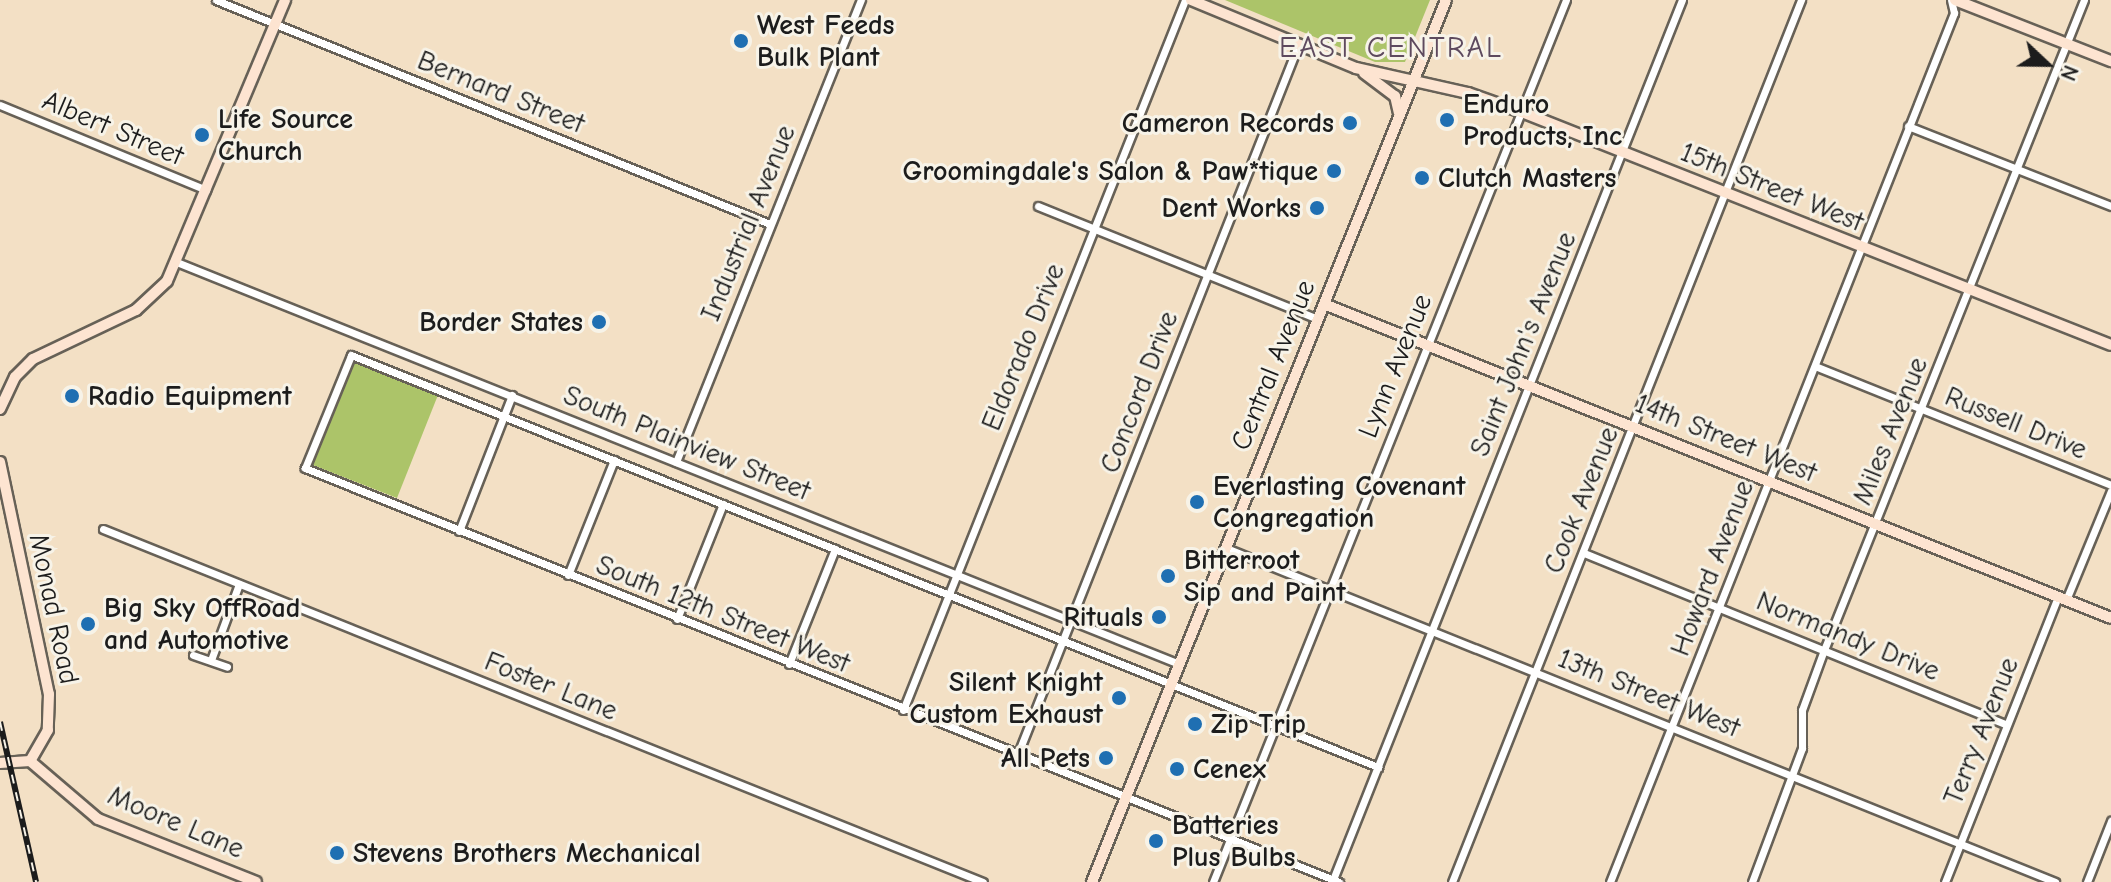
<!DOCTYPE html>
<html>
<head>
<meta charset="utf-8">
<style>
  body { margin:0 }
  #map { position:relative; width:2111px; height:882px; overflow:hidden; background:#f3e0c5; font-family:"Comic Neue",sans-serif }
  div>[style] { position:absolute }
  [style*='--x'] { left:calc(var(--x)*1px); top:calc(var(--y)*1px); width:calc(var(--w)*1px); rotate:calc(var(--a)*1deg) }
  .green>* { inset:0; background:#acc469 }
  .roads { filter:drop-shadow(2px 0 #676157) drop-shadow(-2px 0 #676157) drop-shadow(0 2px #676157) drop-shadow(0 -2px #676157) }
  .street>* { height:7px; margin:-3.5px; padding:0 3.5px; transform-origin:3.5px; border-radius:3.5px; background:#fff }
  .secondary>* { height:10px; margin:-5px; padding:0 5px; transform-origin:5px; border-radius:5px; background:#fde4d1 }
  .rail>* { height:6px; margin-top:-3px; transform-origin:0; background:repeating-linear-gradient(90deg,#f7f3e8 0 9px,#1c1c1c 0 18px); box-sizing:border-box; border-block:2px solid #1c1c1c }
  .dots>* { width:22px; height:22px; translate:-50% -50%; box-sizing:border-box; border:4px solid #f7f3e8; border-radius:50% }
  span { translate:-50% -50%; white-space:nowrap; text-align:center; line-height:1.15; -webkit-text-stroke:6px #f7f3e8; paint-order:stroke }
  .poi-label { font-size:28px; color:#1c1c1c; font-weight:700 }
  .left { translate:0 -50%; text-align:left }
  .right { translate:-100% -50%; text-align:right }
  .street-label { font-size:28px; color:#1c1c1c }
  .neighbourhood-label { font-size:30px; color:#5e4a5e; letter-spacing:2px }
  .north { position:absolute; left:2007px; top:24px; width:80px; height:80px; -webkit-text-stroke:6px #f7f3e8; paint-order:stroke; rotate:112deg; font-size:22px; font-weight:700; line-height:32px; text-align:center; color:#1c1c1c }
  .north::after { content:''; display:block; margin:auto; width:28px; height:36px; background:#1c1c1c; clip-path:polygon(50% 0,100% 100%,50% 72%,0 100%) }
</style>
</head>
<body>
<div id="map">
  <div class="green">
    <div style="clip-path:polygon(1225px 0,1430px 0,1405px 62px,1375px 62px)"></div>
    <div style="clip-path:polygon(352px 360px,438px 395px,397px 498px,310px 464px)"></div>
  </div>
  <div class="roads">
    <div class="street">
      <div style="--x:216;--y:0;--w:598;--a:22.02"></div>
      <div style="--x:0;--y:105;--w:223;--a:22.4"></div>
      <div style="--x:1908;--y:126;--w:218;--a:21.5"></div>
      <div style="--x:1038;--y:206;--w:301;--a:22"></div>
      <div style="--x:179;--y:263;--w:1077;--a:21.85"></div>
      <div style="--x:1815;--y:366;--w:319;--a:21.9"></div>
      <div style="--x:676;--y:462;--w:498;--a:-68.2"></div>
      <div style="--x:103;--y:529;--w:948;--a:21.86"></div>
      <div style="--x:459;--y:531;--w:146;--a:-68.7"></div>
      <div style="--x:1226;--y:548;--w:894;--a:21.94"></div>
      <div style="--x:1584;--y:553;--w:455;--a:22.1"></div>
      <div style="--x:568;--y:575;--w:124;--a:-68.2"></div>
      <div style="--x:2066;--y:600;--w:118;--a:-67.6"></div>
      <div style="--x:677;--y:619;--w:124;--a:-68.2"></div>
      <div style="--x:193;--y:655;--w:36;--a:19"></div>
      <div style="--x:211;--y:660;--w:81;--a:-69.8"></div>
      <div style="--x:789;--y:664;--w:124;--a:-68.2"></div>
      <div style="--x:903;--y:710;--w:764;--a:-68.34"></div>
      <div style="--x:1017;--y:756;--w:767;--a:-68.42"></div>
      <div style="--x:1213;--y:882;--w:950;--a:-68.19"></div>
      <div style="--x:1332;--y:882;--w:949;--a:-68.36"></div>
      <div style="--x:1339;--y:882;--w:1114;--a:-158.18"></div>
      <div style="--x:305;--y:468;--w:122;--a:-67.8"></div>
      <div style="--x:351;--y:355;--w:1107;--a:21.86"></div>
      <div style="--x:1452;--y:882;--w:949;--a:-68.41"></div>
      <div style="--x:1610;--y:882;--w:935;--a:-68.4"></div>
      <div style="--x:1954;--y:13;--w:13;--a:-103"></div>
      <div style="--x:1752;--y:882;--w:143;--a:-69.5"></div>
      <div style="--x:1802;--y:748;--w:38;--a:-90"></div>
      <div style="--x:1802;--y:710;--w:64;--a:-69.9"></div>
      <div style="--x:1824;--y:650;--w:700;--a:-68.2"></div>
      <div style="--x:1945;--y:882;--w:307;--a:-68.4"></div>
      <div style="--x:2087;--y:882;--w:66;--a:-68.5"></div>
    </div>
    <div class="secondary">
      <div style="--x:1191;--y:0;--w:178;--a:22.4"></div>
      <div style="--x:1356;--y:68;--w:115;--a:12.6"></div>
      <div style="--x:1468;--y:93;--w:57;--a:19.4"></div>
      <div style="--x:1522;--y:112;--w:633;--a:21.58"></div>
      <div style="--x:1955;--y:0;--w:168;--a:21.4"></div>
      <div style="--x:1364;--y:73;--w:39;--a:37"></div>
      <div style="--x:1395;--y:96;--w:17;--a:77"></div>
      <div style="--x:1324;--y:304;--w:847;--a:21.75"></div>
      <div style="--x:0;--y:409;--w:35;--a:-65"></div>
      <div style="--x:15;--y:377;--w:25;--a:-45"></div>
      <div style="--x:33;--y:359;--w:114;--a:-25.4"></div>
      <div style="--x:136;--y:310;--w:42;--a:-43.1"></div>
      <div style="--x:167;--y:281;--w:305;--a:-67.2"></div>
      <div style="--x:0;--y:462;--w:237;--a:78.1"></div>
      <div style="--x:49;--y:694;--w:36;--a:92"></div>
      <div style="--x:48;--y:730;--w:36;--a:120"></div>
      <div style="--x:0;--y:763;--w:30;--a:-4"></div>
      <div style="--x:30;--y:761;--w:89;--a:40.5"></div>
      <div style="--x:98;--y:819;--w:170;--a:21.7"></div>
      <div style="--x:1092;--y:882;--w:950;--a:-68.13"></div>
    </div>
  </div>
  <div class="rail">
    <div style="--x:0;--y:722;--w:164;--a:77.3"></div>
  </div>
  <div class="dots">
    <div style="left:741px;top:41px;background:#1f6fb2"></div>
    <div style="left:1447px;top:120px;background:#1f6fb2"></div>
    <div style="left:1350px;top:123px;background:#1f6fb2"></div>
    <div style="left:202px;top:135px;background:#1f6fb2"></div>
    <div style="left:1334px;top:171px;background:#1f6fb2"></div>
    <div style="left:1422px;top:178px;background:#1f6fb2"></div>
    <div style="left:1317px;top:208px;background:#1f6fb2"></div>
    <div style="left:599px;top:322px;background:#1f6fb2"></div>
    <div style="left:72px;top:396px;background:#1f6fb2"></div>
    <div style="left:1197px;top:502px;background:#1f6fb2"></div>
    <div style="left:1168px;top:576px;background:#1f6fb2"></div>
    <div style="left:1159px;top:617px;background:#1f6fb2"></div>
    <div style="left:88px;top:624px;background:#1f6fb2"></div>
    <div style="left:1119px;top:698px;background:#1f6fb2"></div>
    <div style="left:1195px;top:724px;background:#1f6fb2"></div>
    <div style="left:1106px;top:758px;background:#1f6fb2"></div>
    <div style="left:1177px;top:769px;background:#1f6fb2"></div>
    <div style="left:1156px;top:841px;background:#1f6fb2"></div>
    <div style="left:337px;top:853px;background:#1f6fb2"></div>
  </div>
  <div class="poi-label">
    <span class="left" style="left:757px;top:41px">West Feeds<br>Bulk Plant</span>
    <span class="left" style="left:1463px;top:120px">Enduro<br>Products, Inc</span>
    <span class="left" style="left:218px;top:135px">Life Source<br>Church</span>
    <span class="right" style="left:1334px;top:123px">Cameron Records</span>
    <span class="right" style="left:1318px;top:171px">Groomingdale's Salon &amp; Paw*tique</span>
    <span class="left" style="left:1438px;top:178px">Clutch Masters</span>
    <span class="right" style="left:1301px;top:208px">Dent Works</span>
    <span class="right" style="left:583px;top:322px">Border States</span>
    <span class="left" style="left:88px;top:396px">Radio Equipment</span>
    <span class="left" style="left:1213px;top:502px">Everlasting Covenant<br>Congregation</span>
    <span class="left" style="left:1184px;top:576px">Bitterroot<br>Sip and Paint</span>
    <span class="left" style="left:104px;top:624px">Big Sky OffRoad<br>and Automotive</span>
    <span class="right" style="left:1143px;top:617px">Rituals</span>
    <span class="right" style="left:1103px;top:698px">Silent Knight<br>Custom Exhaust</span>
    <span class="left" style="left:1211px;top:724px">Zip Trip</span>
    <span class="right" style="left:1090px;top:758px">All Pets</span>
    <span class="left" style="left:1193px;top:769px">Cenex</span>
    <span class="left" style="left:1172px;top:841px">Batteries<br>Plus Bulbs</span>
    <span class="left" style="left:353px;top:853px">Stevens Brothers Mechanical</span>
  </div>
  <div class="street-label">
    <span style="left:501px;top:92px;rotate:22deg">Bernard Street</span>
    <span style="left:113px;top:128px;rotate:23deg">Albert Street</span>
    <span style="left:1772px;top:187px;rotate:22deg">15th Street West</span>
    <span style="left:748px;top:223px;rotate:-68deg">Industrial Avenue</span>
    <span style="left:1523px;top:344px;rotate:-68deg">Saint John's Avenue</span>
    <span style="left:1023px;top:347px;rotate:-68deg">Eldorado Drive</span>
    <span style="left:1273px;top:365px;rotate:-68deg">Central Avenue</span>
    <span style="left:1395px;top:366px;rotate:-68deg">Lynn Avenue</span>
    <span style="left:1139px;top:392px;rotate:-69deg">Concord Drive</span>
    <span style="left:2016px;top:423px;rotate:22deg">Russell Drive</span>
    <span style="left:1890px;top:431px;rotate:-68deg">Miles Avenue</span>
    <span style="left:1726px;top:438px;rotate:22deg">14th Street West</span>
    <span style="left:687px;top:443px;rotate:22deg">South Plainview Street</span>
    <span style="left:1581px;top:500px;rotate:-68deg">Cook Avenue</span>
    <span style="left:1712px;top:568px;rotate:-69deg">Howard Avenue</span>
    <span style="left:54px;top:609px;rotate:78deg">Monad Road</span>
    <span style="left:723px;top:614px;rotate:22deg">South 12th Street West</span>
    <span style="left:1848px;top:636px;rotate:22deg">Normandy Drive</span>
    <span style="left:551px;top:686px;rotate:22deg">Foster Lane</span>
    <span style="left:1649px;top:693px;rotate:22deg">13th Street West</span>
    <span style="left:1981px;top:731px;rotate:-68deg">Terry Avenue</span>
    <span style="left:176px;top:822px;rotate:23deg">Moore Lane</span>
  </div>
  <div class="neighbourhood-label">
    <span style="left:1391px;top:48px">EAST CENTRAL</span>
  </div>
  <div class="north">N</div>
</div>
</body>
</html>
